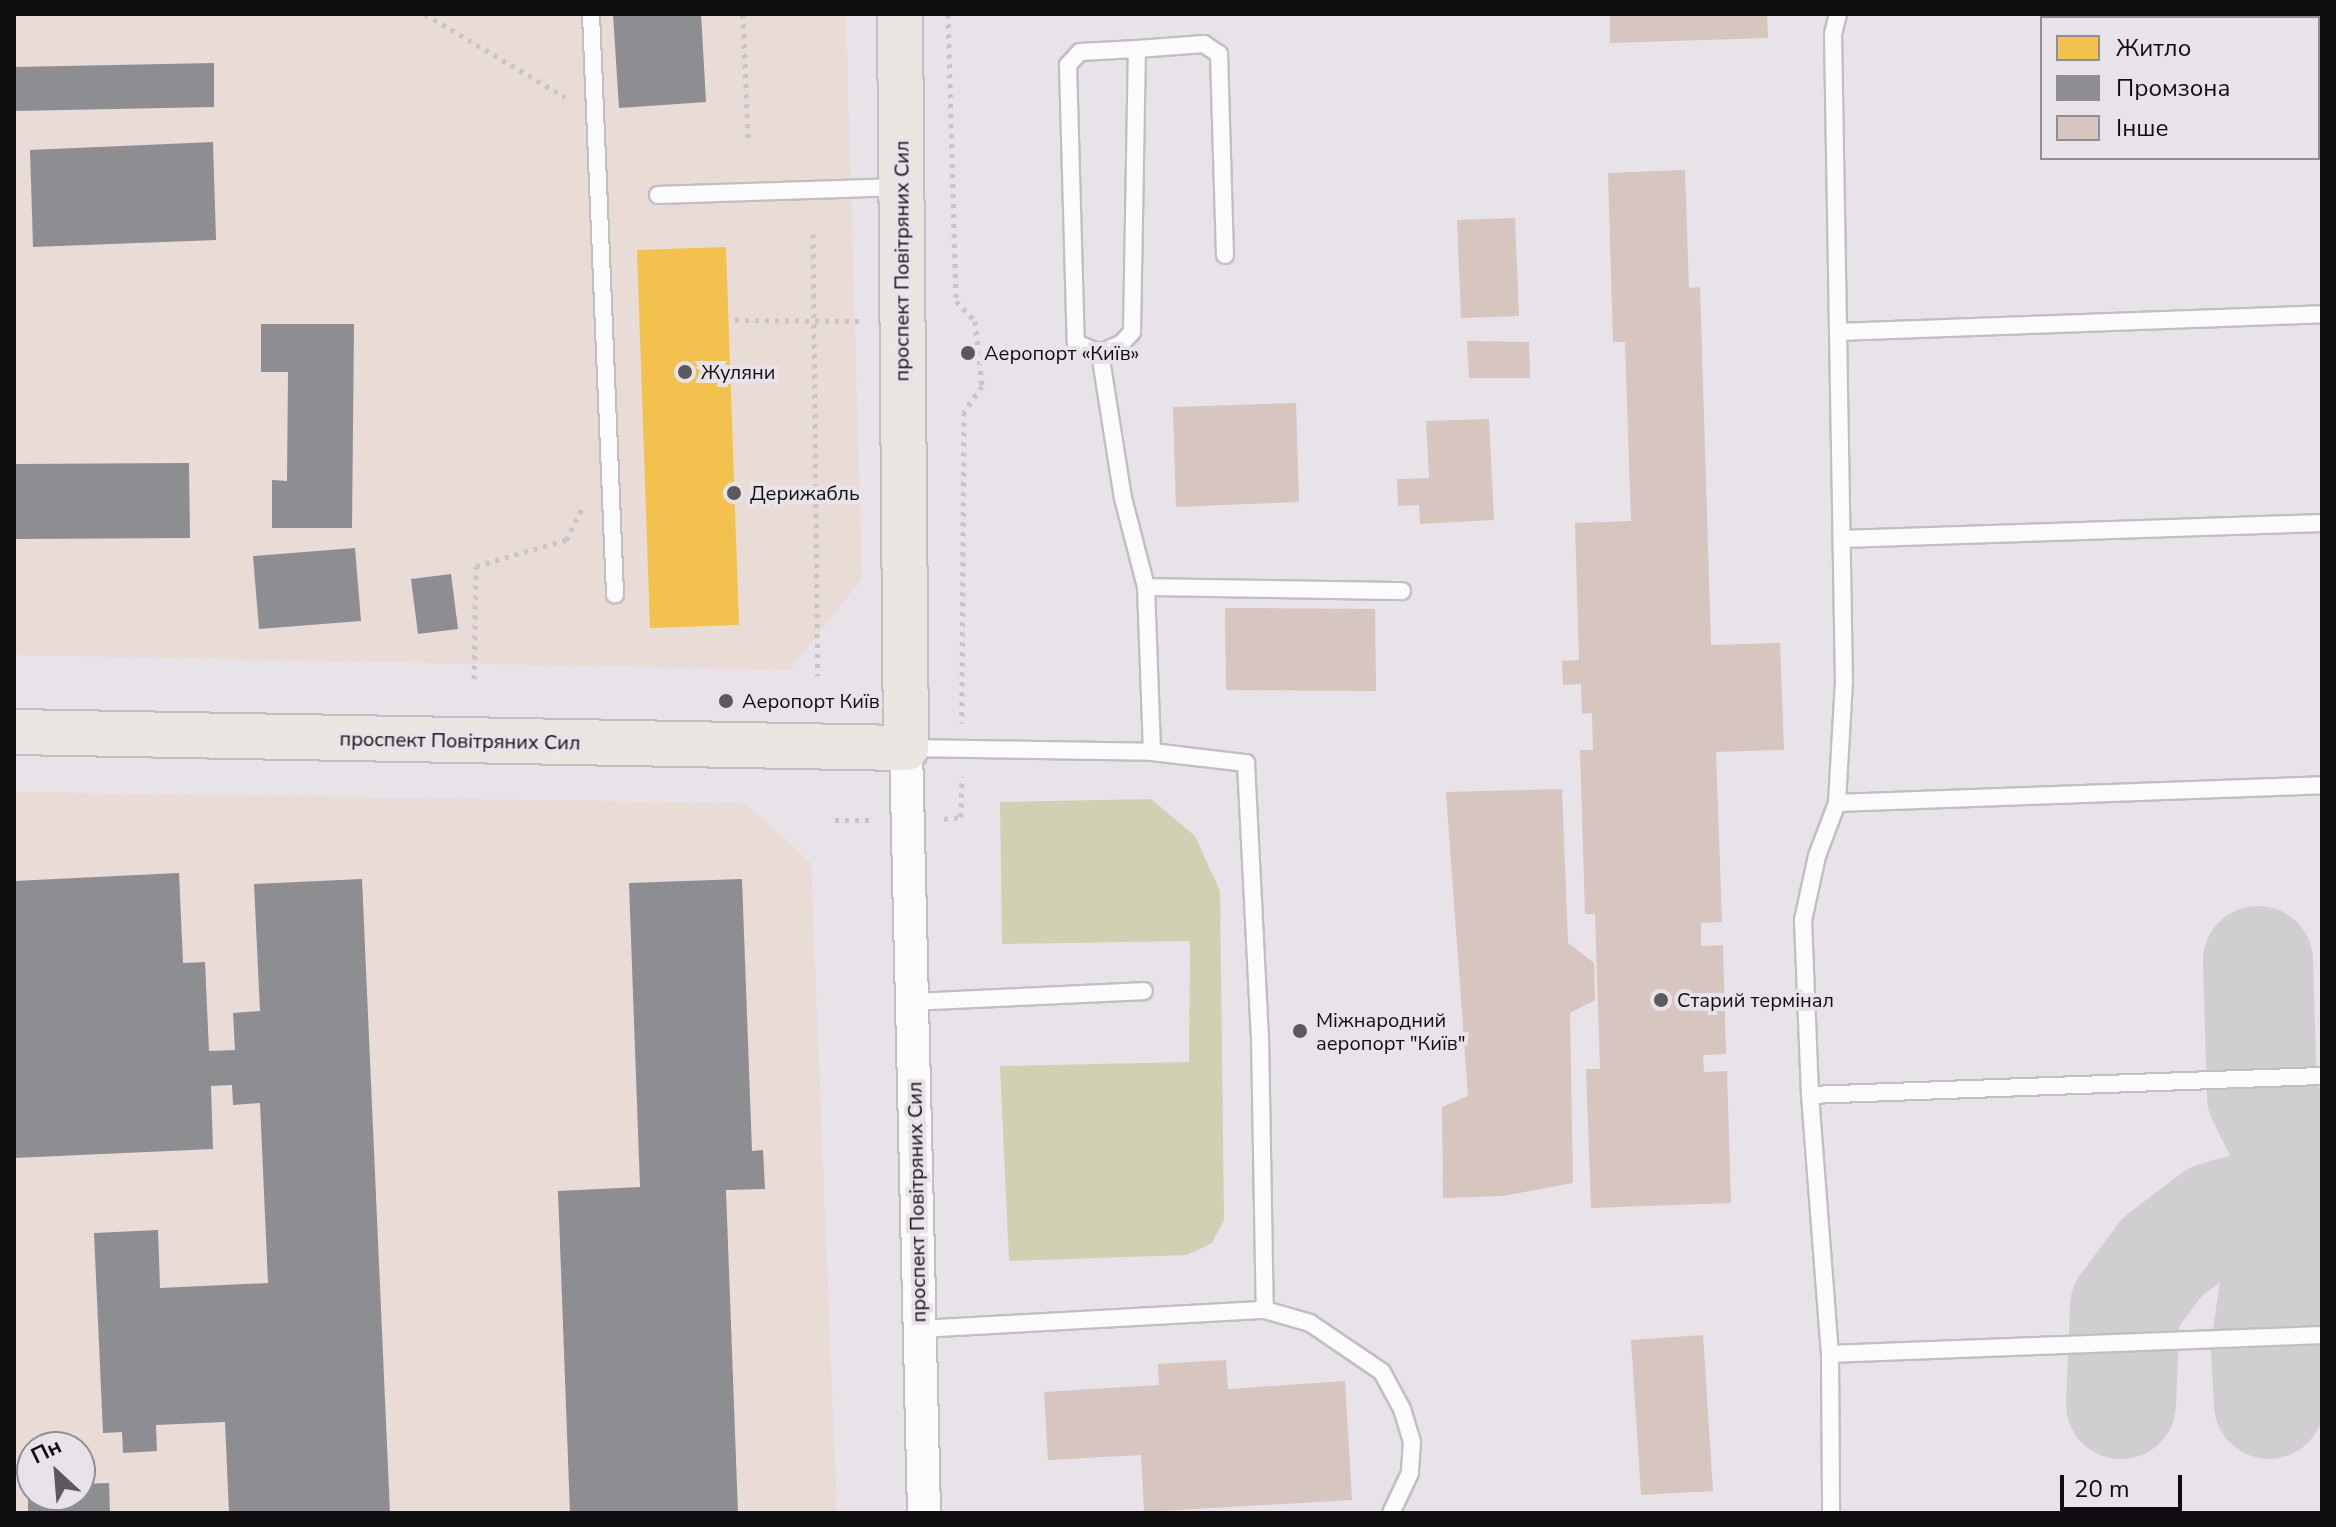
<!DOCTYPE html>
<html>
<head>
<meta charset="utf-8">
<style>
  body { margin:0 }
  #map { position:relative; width:2336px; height:1527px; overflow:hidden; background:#e7e3e8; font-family:"Nunito Sans",sans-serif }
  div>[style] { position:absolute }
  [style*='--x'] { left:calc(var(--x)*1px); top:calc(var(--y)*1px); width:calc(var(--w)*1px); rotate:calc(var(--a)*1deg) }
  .industrial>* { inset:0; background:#e9dcd6 }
  .green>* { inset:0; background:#d0d1b2 }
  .homes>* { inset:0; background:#f2c14e }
  .industry>* { inset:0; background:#8d8d92 }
  .taxiway>* { height:110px; margin:-55px; padding:0 55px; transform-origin:55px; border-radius:55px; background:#d0ced0 }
  .building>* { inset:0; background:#d7c5bf }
  .path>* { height:5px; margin-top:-2.5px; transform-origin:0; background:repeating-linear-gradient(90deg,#c6c6c6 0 4px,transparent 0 10px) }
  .roads { filter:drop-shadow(2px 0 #c2bfc3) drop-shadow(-2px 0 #c2bfc3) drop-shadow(0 2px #c2bfc3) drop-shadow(0 -2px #c2bfc3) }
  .service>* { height:16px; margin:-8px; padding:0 8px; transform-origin:8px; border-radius:8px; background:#fbfbfc }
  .minor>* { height:32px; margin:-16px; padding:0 16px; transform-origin:16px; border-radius:16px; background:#fbfbfc }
  .primary>* { height:44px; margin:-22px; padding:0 22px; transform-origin:22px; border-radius:22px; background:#eae7e3 }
  .dots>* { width:22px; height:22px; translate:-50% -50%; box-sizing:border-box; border:4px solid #e8e2e9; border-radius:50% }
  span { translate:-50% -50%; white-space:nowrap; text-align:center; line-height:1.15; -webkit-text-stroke:8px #e8e2e9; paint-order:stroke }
  .street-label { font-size:20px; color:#100e11 }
  .poi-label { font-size:20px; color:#100e11 }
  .left { translate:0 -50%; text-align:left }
  .frame { position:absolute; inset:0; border:16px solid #100e11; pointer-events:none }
  .legend { position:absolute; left:2040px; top:16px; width:280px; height:144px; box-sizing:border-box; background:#e8e2e9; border:2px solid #928d93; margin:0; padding:10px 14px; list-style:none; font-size:24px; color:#100e11 }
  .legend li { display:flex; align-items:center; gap:16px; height:40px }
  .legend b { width:40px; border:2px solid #928d93 }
  .north { position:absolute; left:16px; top:1431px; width:80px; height:80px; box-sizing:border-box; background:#e8e2e9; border:2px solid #928d93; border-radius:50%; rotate:334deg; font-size:22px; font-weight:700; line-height:32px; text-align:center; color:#100e11 }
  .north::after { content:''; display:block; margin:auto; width:28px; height:36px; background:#5b595c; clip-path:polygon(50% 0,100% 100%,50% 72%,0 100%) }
  .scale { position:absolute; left:2060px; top:1475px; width:122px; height:36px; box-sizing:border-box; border:4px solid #100e11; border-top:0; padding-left:10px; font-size:24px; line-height:28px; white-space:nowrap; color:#100e11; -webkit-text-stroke:6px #e8e2e9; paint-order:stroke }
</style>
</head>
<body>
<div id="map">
  <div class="industrial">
    <div style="clip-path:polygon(14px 14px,846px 14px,862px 579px,789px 670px,14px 655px)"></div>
    <div style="clip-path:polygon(evenodd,14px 792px,745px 803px,811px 863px,837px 1513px,14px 1513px,14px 792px,32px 1447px,80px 1447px,80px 1495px,32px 1495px,32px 1447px)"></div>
  </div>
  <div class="green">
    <div style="clip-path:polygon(1151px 799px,1195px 836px,1220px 891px,1224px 1220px,1212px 1243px,1187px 1255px,1009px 1261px,1000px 1066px,1189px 1062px,1190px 941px,1002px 944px,1000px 802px)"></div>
  </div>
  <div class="homes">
    <div style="clip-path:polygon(726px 247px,739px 625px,650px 628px,637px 250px)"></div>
  </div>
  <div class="industry">
    <div style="clip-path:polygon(613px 14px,701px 14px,706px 102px,619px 108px)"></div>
    <div style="clip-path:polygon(214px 63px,214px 107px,14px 111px,14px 67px)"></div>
    <div style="clip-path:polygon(213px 142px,216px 240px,33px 247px,30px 150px)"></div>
    <div style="clip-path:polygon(261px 324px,354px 324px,352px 528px,272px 528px,272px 480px,287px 481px,288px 372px,261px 372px)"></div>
    <div style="clip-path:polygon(189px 463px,190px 538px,14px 539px,14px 464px)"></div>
    <div style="clip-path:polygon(355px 548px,361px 621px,259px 629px,253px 556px)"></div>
    <div style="clip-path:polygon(451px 574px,458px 629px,418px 634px,411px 579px)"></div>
    <div style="clip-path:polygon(179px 873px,183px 963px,205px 962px,209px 1051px,235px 1050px,233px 1013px,260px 1011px,254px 884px,362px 879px,390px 1513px,229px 1513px,225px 1422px,156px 1425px,157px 1451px,123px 1453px,122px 1432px,103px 1433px,94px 1233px,158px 1230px,160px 1288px,268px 1283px,260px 1103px,233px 1105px,232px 1085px,211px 1086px,213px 1149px,14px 1158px,14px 881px)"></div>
    <div style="clip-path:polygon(742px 879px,752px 1151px,763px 1150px,765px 1189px,726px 1190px,738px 1513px,570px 1513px,558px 1191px,640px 1187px,629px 883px)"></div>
    <div style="clip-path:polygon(109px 1483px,110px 1513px,28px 1513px,28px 1484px,32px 1495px,80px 1495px,80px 1484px)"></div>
  </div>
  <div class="taxiway">
    <div style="--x:2258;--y:961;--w:135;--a:88.3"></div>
    <div style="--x:2262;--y:1096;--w:58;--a:64.3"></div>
    <div style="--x:2287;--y:1148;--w:47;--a:42.4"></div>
    <div style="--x:2121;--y:1404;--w:97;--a:-87.6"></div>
    <div style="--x:2125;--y:1307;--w:62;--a:-53.5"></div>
    <div style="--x:2162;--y:1257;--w:66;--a:-37"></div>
    <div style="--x:2215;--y:1217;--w:35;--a:-16"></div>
    <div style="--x:2249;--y:1207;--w:73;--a:-2.4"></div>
    <div style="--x:2269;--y:1404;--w:57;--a:-93"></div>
    <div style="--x:2266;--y:1347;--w:49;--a:-81.7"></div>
    <div style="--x:2273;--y:1299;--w:26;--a:-67"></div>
    <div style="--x:2283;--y:1275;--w:57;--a:-47.1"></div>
  </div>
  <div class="building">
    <div style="clip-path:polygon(1610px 14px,1767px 14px,1768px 38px,1610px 43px)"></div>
    <div style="clip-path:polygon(1685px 170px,1689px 288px,1700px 287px,1711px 645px,1780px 643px,1784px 750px,1716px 752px,1722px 922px,1701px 923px,1701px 946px,1723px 945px,1726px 1054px,1703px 1055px,1704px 1072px,1727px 1071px,1731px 1203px,1591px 1208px,1586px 1069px,1600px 1069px,1595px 914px,1585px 914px,1580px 750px,1593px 750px,1592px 713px,1582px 714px,1581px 684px,1563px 685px,1562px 661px,1579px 660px,1575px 523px,1631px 521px,1625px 342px,1613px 342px,1608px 173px)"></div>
    <div style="clip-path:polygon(1515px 218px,1519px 316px,1461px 318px,1457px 220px)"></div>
    <div style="clip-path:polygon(1467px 341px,1529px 342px,1530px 378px,1469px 378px)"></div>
    <div style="clip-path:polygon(1296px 403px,1299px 502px,1176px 507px,1173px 407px)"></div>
    <div style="clip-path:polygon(1489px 419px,1494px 520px,1420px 524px,1419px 505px,1398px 506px,1397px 479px,1429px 478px,1426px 421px)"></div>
    <div style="clip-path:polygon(1225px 608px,1375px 609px,1376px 691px,1226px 690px)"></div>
    <div style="clip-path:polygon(1562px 789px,1568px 943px,1594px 963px,1595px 1000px,1570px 1013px,1573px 1183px,1503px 1196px,1443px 1198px,1442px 1107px,1468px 1096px,1446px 792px)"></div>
    <div style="clip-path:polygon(1703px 1335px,1713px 1491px,1641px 1495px,1631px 1340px)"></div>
    <div style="clip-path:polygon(1226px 1360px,1228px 1389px,1345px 1381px,1352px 1500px,1144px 1512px,1141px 1455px,1048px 1460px,1044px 1392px,1159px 1385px,1158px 1364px)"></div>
  </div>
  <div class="path">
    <div style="--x:425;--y:14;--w:163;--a:30.7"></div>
    <div style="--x:743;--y:14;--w:125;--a:87.7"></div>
    <div style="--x:948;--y:14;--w:287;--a:88.4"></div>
    <div style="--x:956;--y:301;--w:28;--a:46"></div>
    <div style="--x:975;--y:321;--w:65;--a:83.9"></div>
    <div style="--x:982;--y:386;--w:32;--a:125"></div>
    <div style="--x:964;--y:412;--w:311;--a:90.4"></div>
    <div style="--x:813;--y:234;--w:442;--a:89.4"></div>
    <div style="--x:735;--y:320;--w:125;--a:0.5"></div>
    <div style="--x:474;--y:679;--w:113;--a:-89"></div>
    <div style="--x:476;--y:566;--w:94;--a:-16.1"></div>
    <div style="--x:566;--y:540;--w:35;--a:-63"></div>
    <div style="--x:944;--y:819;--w:17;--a:-7"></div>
    <div style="--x:961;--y:817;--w:40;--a:-88.6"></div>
    <div style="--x:835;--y:820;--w:35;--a:0"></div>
  </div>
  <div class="roads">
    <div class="service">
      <div style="--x:591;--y:14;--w:581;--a:87.63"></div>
      <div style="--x:1838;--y:14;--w:21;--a:104"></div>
      <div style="--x:1833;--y:34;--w:647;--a:89.03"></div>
      <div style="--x:1844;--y:681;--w:122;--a:93.3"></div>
      <div style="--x:1837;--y:803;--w:485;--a:-2.1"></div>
      <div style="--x:1137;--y:49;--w:57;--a:177"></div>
      <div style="--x:1080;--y:52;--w:18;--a:133"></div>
      <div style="--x:1068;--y:65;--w:278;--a:88.4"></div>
      <div style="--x:1076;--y:343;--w:26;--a:23"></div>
      <div style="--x:1100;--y:353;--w:24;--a:-24"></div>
      <div style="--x:1122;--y:343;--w:15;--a:-48"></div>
      <div style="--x:1132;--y:332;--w:283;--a:-89"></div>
      <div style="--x:1137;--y:49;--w:67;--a:-4.3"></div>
      <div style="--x:1204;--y:44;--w:18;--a:34"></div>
      <div style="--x:1219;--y:54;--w:201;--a:88.3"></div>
      <div style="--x:658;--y:195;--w:242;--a:-1.9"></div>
      <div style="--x:1838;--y:332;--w:484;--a:-2.1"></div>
      <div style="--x:1100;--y:353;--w:147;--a:81"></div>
      <div style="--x:1123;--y:498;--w:92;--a:75.5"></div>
      <div style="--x:1146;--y:587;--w:165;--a:87.9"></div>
      <div style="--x:1842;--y:539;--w:480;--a:-1.9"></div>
      <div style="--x:1146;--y:587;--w:256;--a:0.9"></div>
      <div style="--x:907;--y:748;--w:245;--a:0.9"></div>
      <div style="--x:1152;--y:752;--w:95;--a:6.7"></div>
      <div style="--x:1246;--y:763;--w:273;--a:87.1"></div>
      <div style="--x:1260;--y:1036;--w:274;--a:89"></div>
      <div style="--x:1837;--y:803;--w:57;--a:110.7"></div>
      <div style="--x:1817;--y:856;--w:66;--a:102.3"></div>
      <div style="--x:1803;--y:920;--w:175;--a:87.7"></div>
      <div style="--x:1810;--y:1095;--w:512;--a:-2.13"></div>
      <div style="--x:912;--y:1002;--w:232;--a:-2.7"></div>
      <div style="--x:1810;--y:1095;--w:260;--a:85.6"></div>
      <div style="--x:1830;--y:1354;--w:159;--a:89.6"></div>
      <div style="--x:920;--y:1329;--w:346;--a:-3.2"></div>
      <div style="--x:1265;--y:1310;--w:47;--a:16.1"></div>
      <div style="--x:1310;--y:1323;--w:87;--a:34.2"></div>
      <div style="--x:1382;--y:1372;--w:42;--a:61.6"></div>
      <div style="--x:1402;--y:1409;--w:34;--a:73"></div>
      <div style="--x:1412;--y:1442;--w:31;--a:94"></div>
      <div style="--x:1410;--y:1473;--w:44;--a:115.4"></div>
      <div style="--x:1830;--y:1354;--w:492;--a:-2.2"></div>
    </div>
    <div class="minor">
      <div style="--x:906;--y:748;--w:765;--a:88.65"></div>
    </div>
    <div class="primary">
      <div style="--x:14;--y:732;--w:892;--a:1.03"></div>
      <div style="--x:906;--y:748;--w:734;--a:-90.47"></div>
    </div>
  </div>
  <div class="dots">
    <div style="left:968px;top:353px;background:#5b595c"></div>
    <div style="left:685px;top:372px;background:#5b595c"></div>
    <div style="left:734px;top:493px;background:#5b595c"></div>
    <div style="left:726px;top:701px;background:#5b595c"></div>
    <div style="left:1661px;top:1000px;background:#5b595c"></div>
    <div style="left:1300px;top:1031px;background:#5b595c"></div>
  </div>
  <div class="street-label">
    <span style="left:902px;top:261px;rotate:-90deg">проспект Повітряних Сил</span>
    <span style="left:460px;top:741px;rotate:1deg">проспект Повітряних Сил</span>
    <span style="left:917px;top:1202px;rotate:-91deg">проспект Повітряних Сил</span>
  </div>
  <div class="poi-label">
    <span class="left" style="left:984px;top:353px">Аеропорт «Київ»</span>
    <span class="left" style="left:701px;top:372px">Жуляни</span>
    <span class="left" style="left:750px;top:493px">Дерижабль</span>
    <span class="left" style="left:742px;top:701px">Аеропорт Київ</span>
    <span class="left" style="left:1677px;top:1000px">Старий термінал</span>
    <span class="left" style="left:1316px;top:1032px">Міжнародний<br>аеропорт "Київ"</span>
  </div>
  <div class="frame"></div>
  <ul class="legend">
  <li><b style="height:22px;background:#f2c14e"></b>Житло</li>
  <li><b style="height:22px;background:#8d8d92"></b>Промзона</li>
  <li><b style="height:22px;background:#d7c5bf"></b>Інше</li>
  </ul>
  <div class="north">Пн</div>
  <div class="scale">20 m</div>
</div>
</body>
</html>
